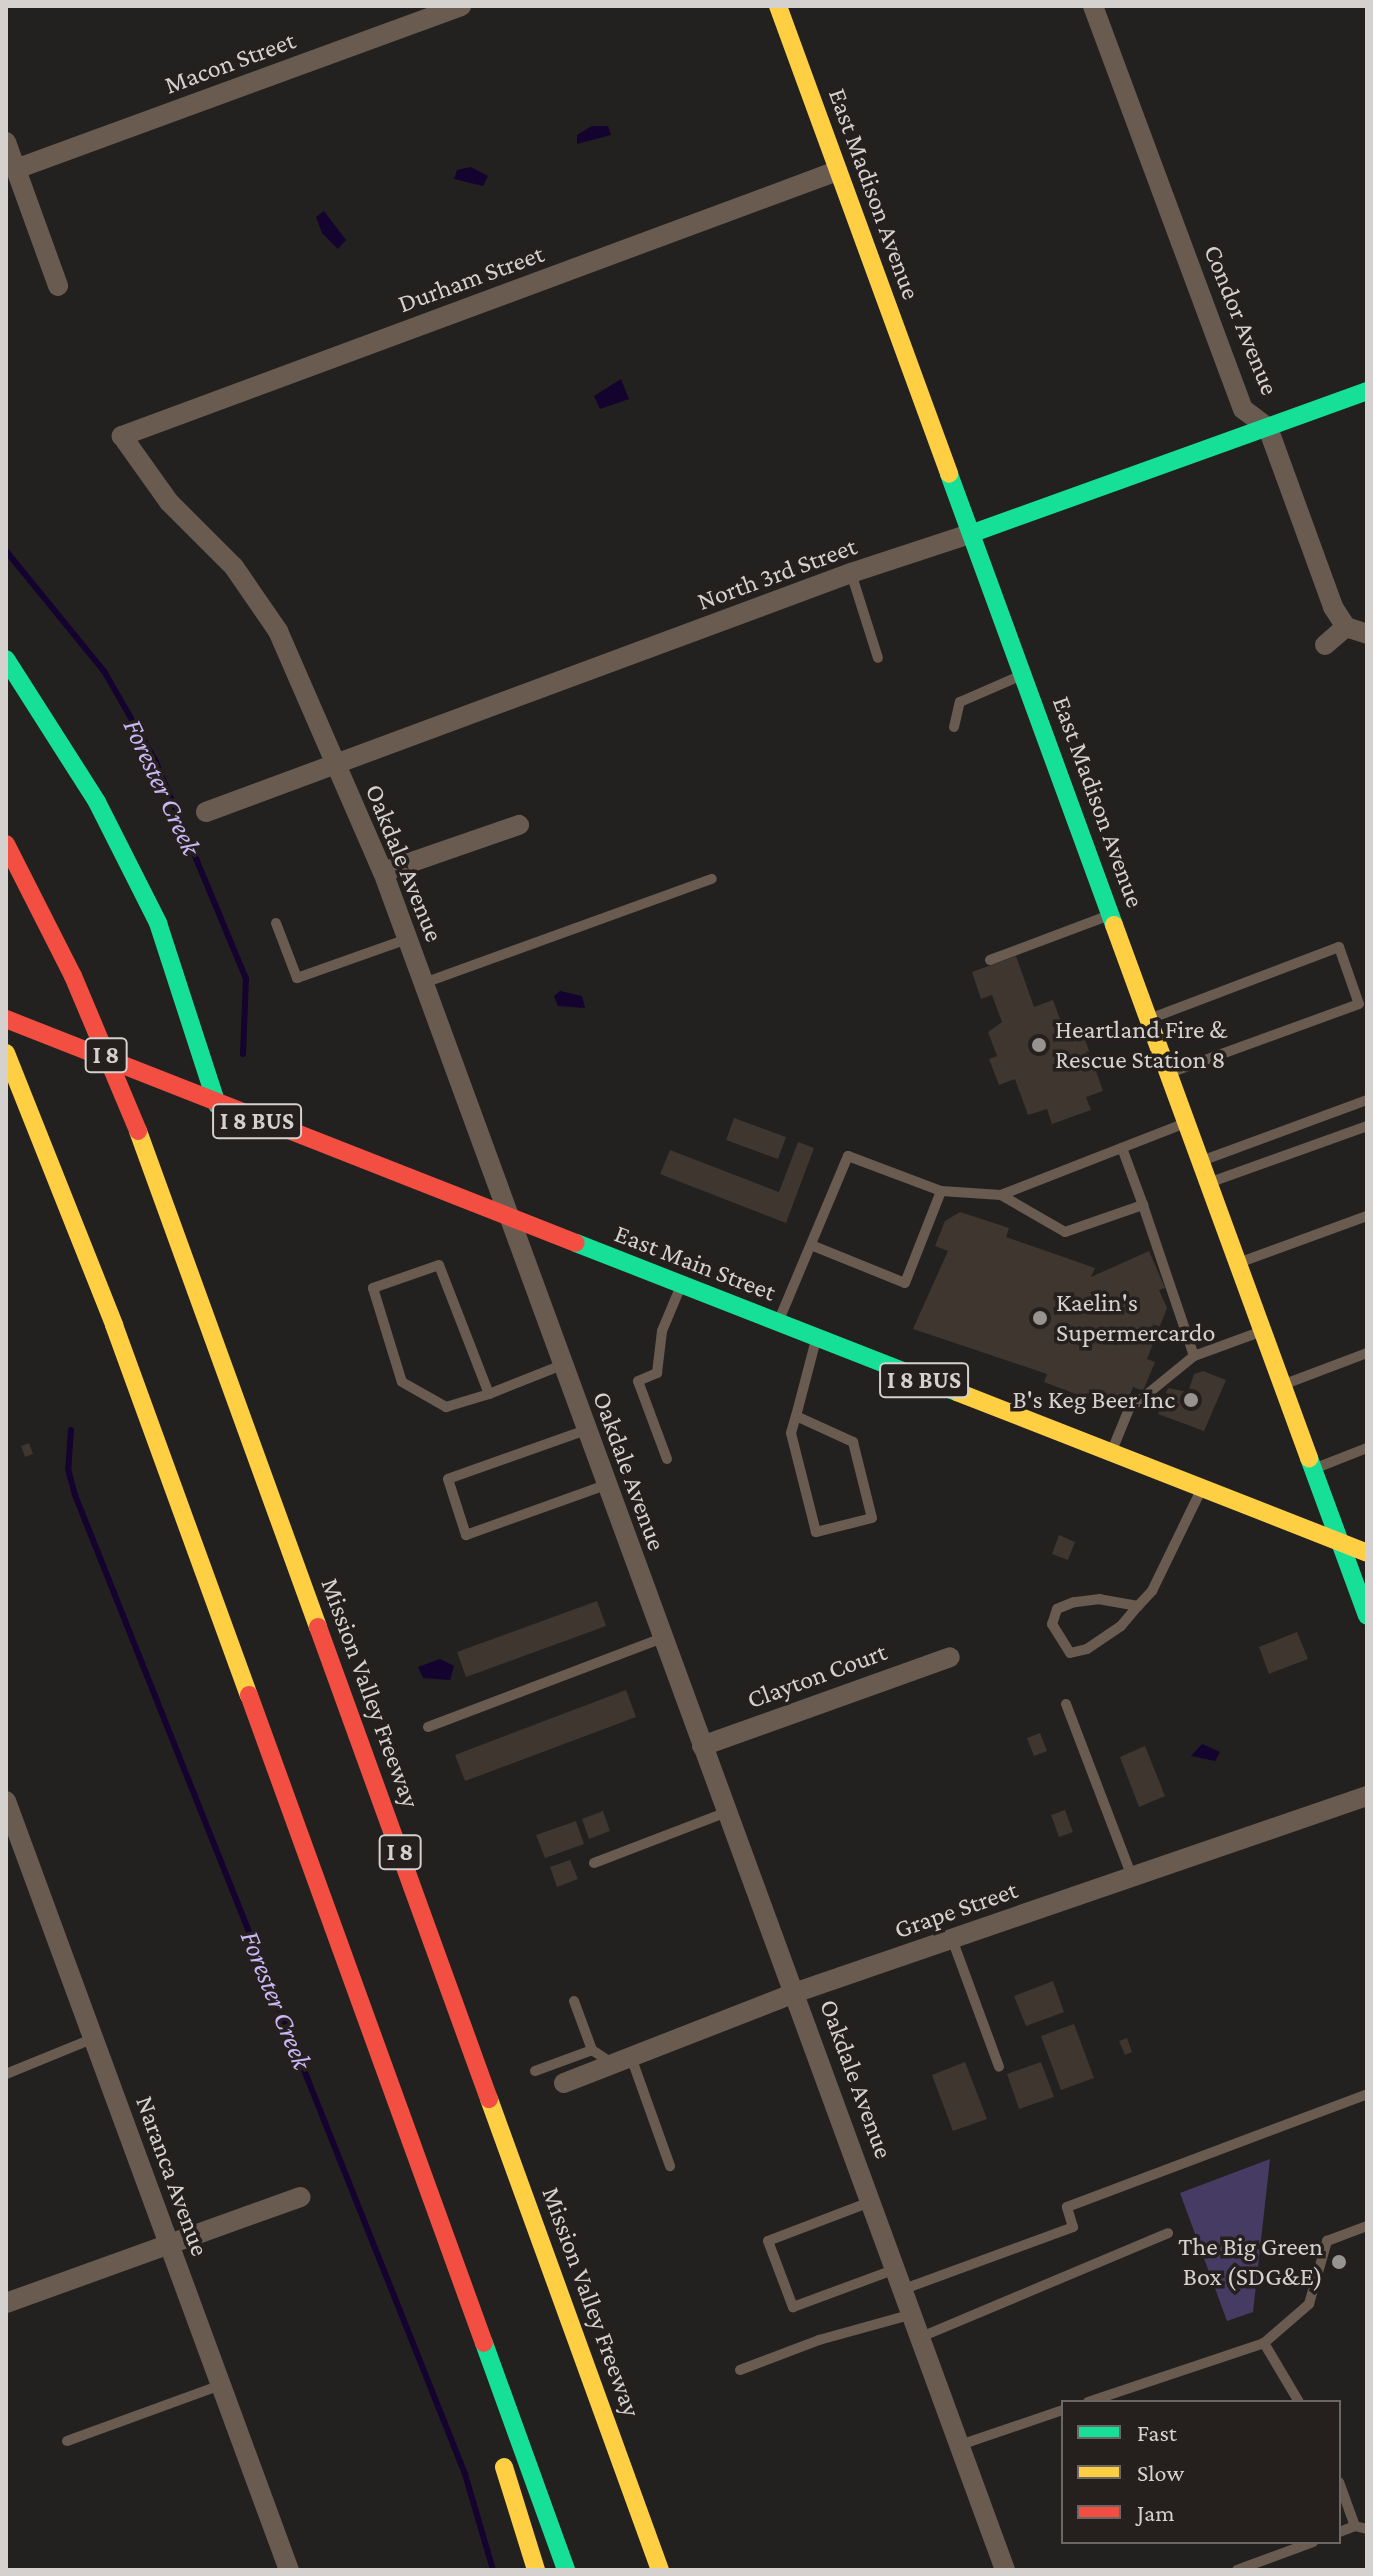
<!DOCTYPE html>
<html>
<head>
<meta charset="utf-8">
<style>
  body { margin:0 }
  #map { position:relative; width:1373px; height:2576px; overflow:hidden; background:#23211f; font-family:"Crimson Pro",serif }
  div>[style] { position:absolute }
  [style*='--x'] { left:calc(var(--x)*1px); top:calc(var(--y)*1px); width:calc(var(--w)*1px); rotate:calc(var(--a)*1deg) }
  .green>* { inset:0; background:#463b62 }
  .water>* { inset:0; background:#14032e }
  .stream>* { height:6px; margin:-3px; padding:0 3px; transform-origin:3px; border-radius:3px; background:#14032e }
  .building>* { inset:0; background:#3e362f }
  .lane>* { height:10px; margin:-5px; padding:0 5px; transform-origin:5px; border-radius:5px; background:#695b4f }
  .street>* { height:20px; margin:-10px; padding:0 10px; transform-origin:10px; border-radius:10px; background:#695b4f }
  .fast>* { height:18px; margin:-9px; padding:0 9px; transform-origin:9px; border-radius:9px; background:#16e098 }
  .slow>* { height:18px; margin:-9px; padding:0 9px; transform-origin:9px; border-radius:9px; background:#ffcf43 }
  .jam>* { height:18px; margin:-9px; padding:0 9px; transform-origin:9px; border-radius:9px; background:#f24e42 }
  .dots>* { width:22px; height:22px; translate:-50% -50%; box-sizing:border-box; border:4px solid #25201d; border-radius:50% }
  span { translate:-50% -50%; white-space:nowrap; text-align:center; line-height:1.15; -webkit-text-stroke:7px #25201d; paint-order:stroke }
  .shield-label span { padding:2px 6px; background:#25201d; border:2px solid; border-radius:6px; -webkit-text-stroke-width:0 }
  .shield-label { font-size:24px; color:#d4d1cf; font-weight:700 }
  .street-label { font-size:26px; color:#d4d1cf }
  .poi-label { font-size:26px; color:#d4d1cf }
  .left { translate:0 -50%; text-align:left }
  .right { translate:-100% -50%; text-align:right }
  .water-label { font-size:28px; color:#c8b8f7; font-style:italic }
  .frame { position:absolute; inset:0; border:8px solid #d4d1cf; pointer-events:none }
  .legend { position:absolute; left:1061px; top:2400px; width:280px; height:144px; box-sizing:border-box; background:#25201d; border:2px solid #6b6764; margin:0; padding:10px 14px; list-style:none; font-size:24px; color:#d4d1cf }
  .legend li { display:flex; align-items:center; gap:16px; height:40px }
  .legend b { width:40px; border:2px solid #6b6764 }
</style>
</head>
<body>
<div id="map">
  <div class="green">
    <div style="clip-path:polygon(1270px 2159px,1253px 2312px,1227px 2321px,1180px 2193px)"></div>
  </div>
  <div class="water">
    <div style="clip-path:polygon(592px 126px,608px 126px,611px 135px,577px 144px,577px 135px)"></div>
    <div style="clip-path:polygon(471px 167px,488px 176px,483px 186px,454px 179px,457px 170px)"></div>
    <div style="clip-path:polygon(324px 211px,346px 240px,338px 249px,322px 233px,316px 217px)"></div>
    <div style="clip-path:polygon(621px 379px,629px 399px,600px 409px,594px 396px)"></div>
    <div style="clip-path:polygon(560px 991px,582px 996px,585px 1008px,558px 1006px,554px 996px)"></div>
    <div style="clip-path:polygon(440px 1659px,454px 1666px,450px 1680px,423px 1678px,418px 1667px)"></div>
    <div style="clip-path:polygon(1202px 1744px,1220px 1752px,1215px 1761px,1191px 1756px)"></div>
  </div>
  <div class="stream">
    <div style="--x:6;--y:551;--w:155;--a:50.8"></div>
    <div style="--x:104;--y:671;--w:103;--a:60.2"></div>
    <div style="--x:155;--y:760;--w:237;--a:67.4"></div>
    <div style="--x:246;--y:979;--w:75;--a:92.3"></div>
    <div style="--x:71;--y:1430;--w:39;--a:94"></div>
    <div style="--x:68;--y:1469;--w:27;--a:75"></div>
    <div style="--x:75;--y:1495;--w:1054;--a:68.28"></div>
    <div style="--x:465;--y:2474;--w:100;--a:73.7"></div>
  </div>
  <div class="building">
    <div style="clip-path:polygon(1016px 956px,1034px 1007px,1053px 1000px,1065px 1033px,1081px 1028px,1103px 1091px,1086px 1097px,1091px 1110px,1052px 1124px,1047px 1109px,1028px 1115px,1015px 1079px,999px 1085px,989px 1059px,997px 1056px,988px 1032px,1002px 1022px,992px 995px,981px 999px,972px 972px)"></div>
    <div style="clip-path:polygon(734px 1118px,786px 1137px,778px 1159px,726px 1140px)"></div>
    <div style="clip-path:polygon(798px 1142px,814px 1148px,786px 1223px,660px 1174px,670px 1150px,779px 1192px)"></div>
    <div style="clip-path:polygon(960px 1212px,1009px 1228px,1006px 1237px,1095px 1268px,1091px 1277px,1149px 1251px,1165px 1288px,1159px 1290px,1167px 1308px,1147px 1359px,1155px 1362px,1143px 1391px,1133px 1387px,1129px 1398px,1110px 1407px,1044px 1382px,1047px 1374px,913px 1329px,948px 1251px,935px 1246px,945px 1221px)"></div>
    <div style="clip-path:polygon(1203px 1371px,1226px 1380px,1204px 1431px,1158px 1414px,1168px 1388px,1188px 1392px,1194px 1374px)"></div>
    <div style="clip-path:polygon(29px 1443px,33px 1454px,25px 1457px,21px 1446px)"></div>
    <div style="clip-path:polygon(1059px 1535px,1075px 1542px,1068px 1560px,1052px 1554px)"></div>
    <div style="clip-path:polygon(597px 1601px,606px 1626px,466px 1677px,457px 1652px)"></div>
    <div style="clip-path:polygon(1297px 1632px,1308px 1659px,1269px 1674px,1259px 1647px)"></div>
    <div style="clip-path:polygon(626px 1690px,636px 1717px,465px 1781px,455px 1755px)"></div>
    <div style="clip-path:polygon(1040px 1733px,1047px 1751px,1034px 1756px,1027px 1738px)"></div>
    <div style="clip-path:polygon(1145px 1746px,1165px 1796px,1139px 1807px,1120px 1757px)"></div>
    <div style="clip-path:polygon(1065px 1810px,1073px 1832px,1059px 1837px,1051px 1815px)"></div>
    <div style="clip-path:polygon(603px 1811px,610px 1831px,589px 1839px,582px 1819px)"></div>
    <div style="clip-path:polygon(576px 1821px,584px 1844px,545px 1858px,536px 1835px)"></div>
    <div style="clip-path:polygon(570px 1860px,578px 1879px,557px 1887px,550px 1867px)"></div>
    <div style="clip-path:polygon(1053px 1981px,1064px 2012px,1026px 2026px,1014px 1996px)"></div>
    <div style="clip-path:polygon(1074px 2024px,1094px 2078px,1061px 2090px,1041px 2036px)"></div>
    <div style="clip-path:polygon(1127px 2038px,1132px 2052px,1125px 2055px,1119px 2041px)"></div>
    <div style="clip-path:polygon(965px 2062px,987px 2119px,953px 2131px,932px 2075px)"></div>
    <div style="clip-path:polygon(1041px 2062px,1054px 2097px,1019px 2109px,1007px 2074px)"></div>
  </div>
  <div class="lane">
    <div style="--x:851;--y:573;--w:89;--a:72.4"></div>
    <div style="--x:954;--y:727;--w:26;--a:-77"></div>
    <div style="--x:960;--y:702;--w:68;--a:-23.5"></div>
    <div style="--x:276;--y:923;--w:59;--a:69.1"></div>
    <div style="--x:297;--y:978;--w:117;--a:-19.5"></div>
    <div style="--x:990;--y:960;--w:128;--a:-20.6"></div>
    <div style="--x:424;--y:983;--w:306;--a:-19.9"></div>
    <div style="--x:1152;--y:1018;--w:200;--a:-20.8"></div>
    <div style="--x:1339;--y:947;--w:60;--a:70.7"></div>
    <div style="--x:1359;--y:1004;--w:199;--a:160"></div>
    <div style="--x:1204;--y:1160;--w:174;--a:-20.2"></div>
    <div style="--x:1211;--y:1182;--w:166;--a:-19.7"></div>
    <div style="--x:1001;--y:1195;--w:74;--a:30"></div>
    <div style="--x:1065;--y:1232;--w:83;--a:-19.1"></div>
    <div style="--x:1143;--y:1205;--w:61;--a:-110.2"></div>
    <div style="--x:811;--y:1245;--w:101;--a:22"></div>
    <div style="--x:905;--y:1283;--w:99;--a:-68.6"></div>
    <div style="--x:1241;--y:1262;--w:134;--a:-20.1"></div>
    <div style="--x:779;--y:1320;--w:178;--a:-67.2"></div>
    <div style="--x:848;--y:1156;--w:99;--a:20.6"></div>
    <div style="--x:941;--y:1191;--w:60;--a:3.8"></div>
    <div style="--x:1001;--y:1195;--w:199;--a:-21.3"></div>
    <div style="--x:1194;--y:1356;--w:70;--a:-20"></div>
    <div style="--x:1285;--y:1384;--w:88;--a:-20.7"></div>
    <div style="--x:489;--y:1394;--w:138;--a:-111.2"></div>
    <div style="--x:439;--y:1265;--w:70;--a:160.8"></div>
    <div style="--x:373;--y:1288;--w:98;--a:72.9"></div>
    <div style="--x:402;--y:1382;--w:51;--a:29.6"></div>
    <div style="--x:446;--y:1407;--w:45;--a:-16.8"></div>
    <div style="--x:489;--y:1394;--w:79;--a:-21.7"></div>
    <div style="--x:796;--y:1416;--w:63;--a:24.5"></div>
    <div style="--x:853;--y:1442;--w:78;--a:76"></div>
    <div style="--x:872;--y:1518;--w:58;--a:166"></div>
    <div style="--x:816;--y:1532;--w:102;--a:-104.2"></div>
    <div style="--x:791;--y:1433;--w:18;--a:-74"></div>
    <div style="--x:796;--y:1416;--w:79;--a:-75.3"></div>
    <div style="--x:586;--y:1430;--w:146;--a:160.5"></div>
    <div style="--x:448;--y:1479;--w:59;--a:72.2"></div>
    <div style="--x:466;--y:1535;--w:149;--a:-19.7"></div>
    <div style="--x:1113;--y:1448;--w:42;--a:-67.7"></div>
    <div style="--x:1129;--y:1409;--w:84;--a:-39.2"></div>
    <div style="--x:1194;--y:1356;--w:159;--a:-108.7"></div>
    <div style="--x:667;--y:1459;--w:83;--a:-110.4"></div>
    <div style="--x:638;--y:1381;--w:21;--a:-23"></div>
    <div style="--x:657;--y:1373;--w:42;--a:-83.2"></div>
    <div style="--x:662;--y:1331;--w:47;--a:-67.3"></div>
    <div style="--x:1316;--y:1468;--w:55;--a:-21.4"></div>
    <div style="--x:1138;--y:1606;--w:39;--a:-170"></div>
    <div style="--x:1100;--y:1599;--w:26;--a:173"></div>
    <div style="--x:1074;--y:1602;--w:18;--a:158"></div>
    <div style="--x:1057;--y:1609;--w:16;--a:108"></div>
    <div style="--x:1052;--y:1624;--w:34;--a:58"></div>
    <div style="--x:1070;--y:1653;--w:17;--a:-13"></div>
    <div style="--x:1087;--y:1649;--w:41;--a:-34.1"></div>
    <div style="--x:1121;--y:1626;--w:26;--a:-50"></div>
    <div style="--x:1138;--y:1606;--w:21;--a:-47"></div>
    <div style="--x:1152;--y:1591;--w:112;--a:-64.1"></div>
    <div style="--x:1066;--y:1704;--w:185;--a:69.1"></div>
    <div style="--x:428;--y:1727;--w:250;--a:-20.8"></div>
    <div style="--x:594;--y:1863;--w:142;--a:-21"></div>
    <div style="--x:952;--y:1939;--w:136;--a:69.8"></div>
    <div style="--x:574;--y:2001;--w:52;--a:69.8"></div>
    <div style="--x:592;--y:2050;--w:24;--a:33"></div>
    <div style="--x:631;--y:2057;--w:116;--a:70.3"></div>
    <div style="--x:535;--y:2071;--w:61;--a:-20.2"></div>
    <div style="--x:6;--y:2074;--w:95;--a:-22.2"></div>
    <div style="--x:870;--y:2202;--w:109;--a:159.1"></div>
    <div style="--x:768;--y:2241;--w:71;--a:69.3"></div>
    <div style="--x:793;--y:2307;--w:110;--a:-20.3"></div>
    <div style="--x:904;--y:2289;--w:180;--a:-20.1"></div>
    <div style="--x:1073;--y:2227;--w:21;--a:-107"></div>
    <div style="--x:1067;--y:2207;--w:321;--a:-20.6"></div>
    <div style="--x:921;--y:2337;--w:268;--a:-22.8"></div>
    <div style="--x:740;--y:2370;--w:85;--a:-20.8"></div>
    <div style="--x:819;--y:2340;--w:98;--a:-15.5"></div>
    <div style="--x:1088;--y:2402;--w:186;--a:-18.5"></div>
    <div style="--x:1299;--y:2402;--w:69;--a:-120.7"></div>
    <div style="--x:1264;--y:2343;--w:60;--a:-40.9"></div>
    <div style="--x:1309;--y:2304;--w:66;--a:-74.1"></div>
    <div style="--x:1327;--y:2241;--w:43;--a:-20.6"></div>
    <div style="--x:67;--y:2441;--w:164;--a:-20"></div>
    <div style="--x:960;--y:2445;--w:109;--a:-18.8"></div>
    <div style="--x:1339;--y:2482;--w:47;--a:70"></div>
    <div style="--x:1355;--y:2526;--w:17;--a:159"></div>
    <div style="--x:1355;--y:2526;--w:12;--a:14"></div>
    <div style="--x:1237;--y:2570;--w:81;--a:-20.2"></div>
  </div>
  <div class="street">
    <div style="--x:1093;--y:6;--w:430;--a:69.6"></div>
    <div style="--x:1243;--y:409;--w:31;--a:37"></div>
    <div style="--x:1268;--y:428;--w:190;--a:70"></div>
    <div style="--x:1333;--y:607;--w:24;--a:57"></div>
    <div style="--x:1346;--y:627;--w:22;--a:18"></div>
    <div style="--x:6;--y:142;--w:153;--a:70.1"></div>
    <div style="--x:16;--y:169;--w:474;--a:-20.1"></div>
    <div style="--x:837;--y:171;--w:763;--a:159.66"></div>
    <div style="--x:122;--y:436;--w:81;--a:54.5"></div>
    <div style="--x:169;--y:502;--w:92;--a:45"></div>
    <div style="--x:234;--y:567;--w:78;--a:55.5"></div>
    <div style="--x:278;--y:631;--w:263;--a:66.5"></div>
    <div style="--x:383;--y:872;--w:1808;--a:69.88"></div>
    <div style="--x:1325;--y:645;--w:28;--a:-41"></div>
    <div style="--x:206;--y:812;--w:688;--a:-20.33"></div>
    <div style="--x:851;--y:573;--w:128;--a:-18.2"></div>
    <div style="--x:383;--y:872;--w:144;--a:-19.1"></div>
    <div style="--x:702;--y:1746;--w:263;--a:-19.7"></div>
    <div style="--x:6;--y:1801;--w:819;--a:69.8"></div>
    <div style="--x:564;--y:2083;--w:250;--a:-21.3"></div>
    <div style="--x:797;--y:1992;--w:603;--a:-18.98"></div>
    <div style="--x:6;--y:2303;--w:313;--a:-19.8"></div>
  </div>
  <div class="fast">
    <div style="--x:949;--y:474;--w:480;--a:69.9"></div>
    <div style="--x:973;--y:533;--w:419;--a:-19.8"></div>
    <div style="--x:6;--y:659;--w:169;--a:57.5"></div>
    <div style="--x:97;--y:802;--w:136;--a:63.2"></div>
    <div style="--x:158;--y:923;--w:191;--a:72"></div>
    <div style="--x:576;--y:1243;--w:409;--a:21.4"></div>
    <div style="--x:1309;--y:1458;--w:168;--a:69.8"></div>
    <div style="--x:484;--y:2343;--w:241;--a:70.1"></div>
  </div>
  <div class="slow">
    <div style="--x:778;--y:6;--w:498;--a:69.9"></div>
    <div style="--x:1114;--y:925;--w:568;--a:69.9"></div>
    <div style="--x:6;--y:1053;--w:293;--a:68.3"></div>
    <div style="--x:114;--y:1325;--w:394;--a:70"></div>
    <div style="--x:138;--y:1131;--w:528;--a:70.05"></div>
    <div style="--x:957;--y:1392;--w:440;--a:21.4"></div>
    <div style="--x:489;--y:2099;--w:501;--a:70.05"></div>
    <div style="--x:504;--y:2467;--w:108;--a:72.7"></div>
  </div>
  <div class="jam">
    <div style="--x:6;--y:844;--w:148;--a:63.1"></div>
    <div style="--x:73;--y:976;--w:168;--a:67.2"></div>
    <div style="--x:6;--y:1019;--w:612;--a:21.45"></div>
    <div style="--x:318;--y:1627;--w:502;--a:70.09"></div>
    <div style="--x:249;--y:1695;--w:689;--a:70.07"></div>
  </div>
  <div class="dots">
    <div style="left:1039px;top:1045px;background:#969391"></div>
    <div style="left:1040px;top:1318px;background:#969391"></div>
    <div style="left:1191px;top:1400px;background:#969391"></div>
    <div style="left:1339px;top:2262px;background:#969391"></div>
  </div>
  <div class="shield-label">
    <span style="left:106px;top:1055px">I 8</span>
    <span style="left:257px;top:1121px">I 8 BUS</span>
    <span style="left:924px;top:1380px">I 8 BUS</span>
    <span style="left:400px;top:1852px">I 8</span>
  </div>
  <div class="street-label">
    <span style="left:230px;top:63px;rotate:-20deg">Macon Street</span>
    <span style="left:874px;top:194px;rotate:70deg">East Madison Avenue</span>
    <span style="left:471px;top:279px;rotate:-20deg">Durham Street</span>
    <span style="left:1241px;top:320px;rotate:68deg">Condor Avenue</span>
    <span style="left:777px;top:574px;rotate:-20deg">North 3rd Street</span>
    <span style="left:1098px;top:802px;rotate:70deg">East Madison Avenue</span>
    <span style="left:404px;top:863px;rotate:68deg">Oakdale Avenue</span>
    <span style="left:695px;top:1263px;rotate:21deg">East Main Street</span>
    <span style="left:629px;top:1471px;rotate:70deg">Oakdale Avenue</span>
    <span style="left:817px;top:1676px;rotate:-20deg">Clayton Court</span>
    <span style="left:370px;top:1693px;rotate:70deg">Mission Valley Freeway</span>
    <span style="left:956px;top:1910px;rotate:-19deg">Grape Street</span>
    <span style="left:856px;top:2079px;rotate:70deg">Oakdale Avenue</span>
    <span style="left:172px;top:2176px;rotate:70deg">Naranca Avenue</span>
    <span style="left:591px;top:2302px;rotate:70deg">Mission Valley Freeway</span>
  </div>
  <div class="poi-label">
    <span class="left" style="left:1055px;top:1045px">Heartland Fire &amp;<br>Rescue Station 8</span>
    <span class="left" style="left:1056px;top:1318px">Kaelin's<br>Supermercardo</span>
    <span class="right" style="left:1175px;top:1400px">B's Keg Beer Inc</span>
    <span class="right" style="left:1323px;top:2262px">The Big Green<br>Box (SDG&amp;E)</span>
  </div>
  <div class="water-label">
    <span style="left:162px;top:787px;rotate:65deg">Forester Creek</span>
    <span style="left:276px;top:2000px;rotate:68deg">Forester Creek</span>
  </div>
  <div class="frame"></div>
  <ul class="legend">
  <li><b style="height:10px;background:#16e098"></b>Fast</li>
  <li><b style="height:10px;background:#ffcf43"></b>Slow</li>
  <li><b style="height:10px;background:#f24e42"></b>Jam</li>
  </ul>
</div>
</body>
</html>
